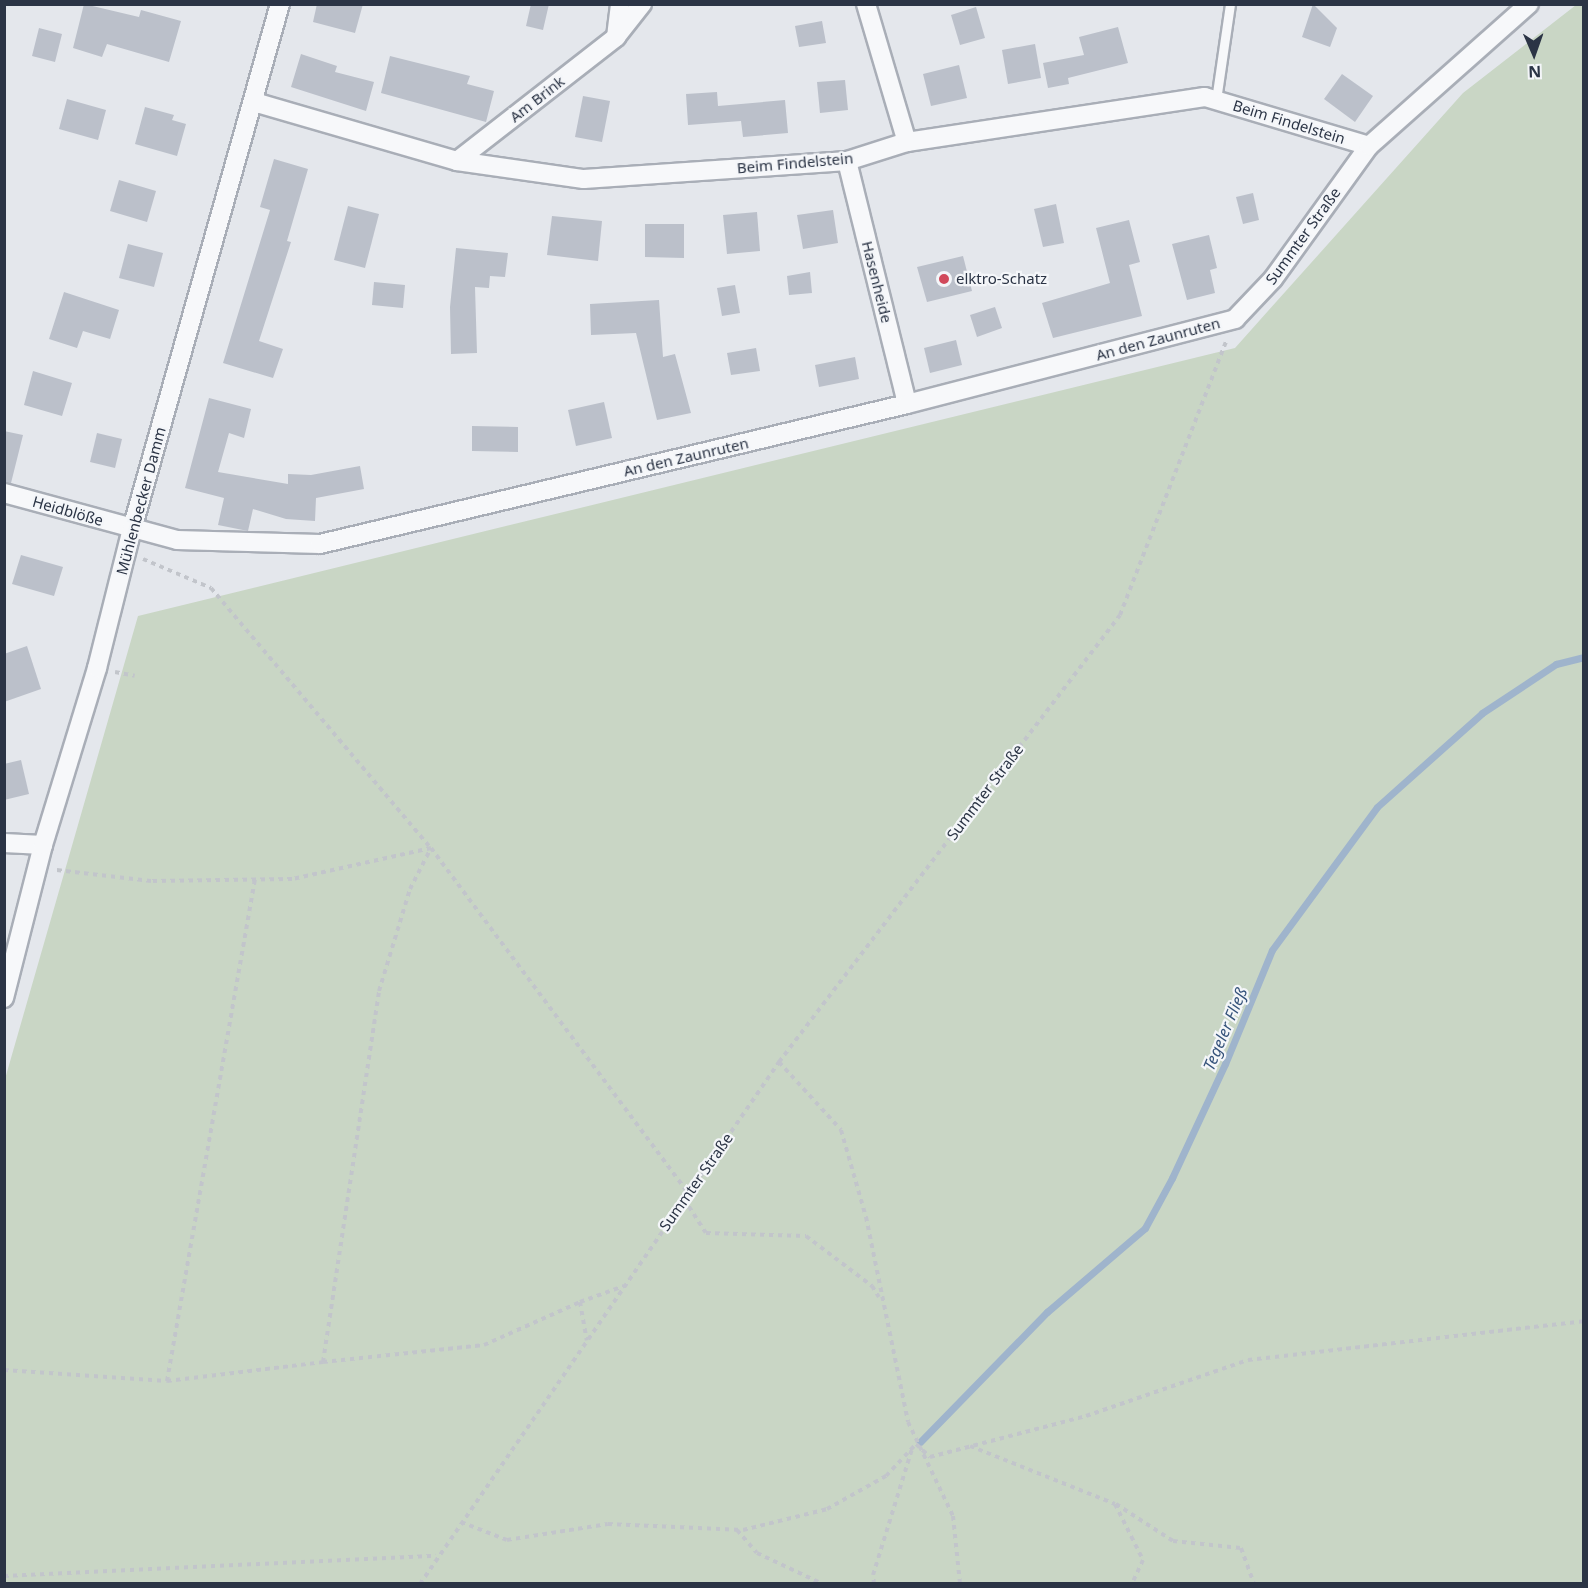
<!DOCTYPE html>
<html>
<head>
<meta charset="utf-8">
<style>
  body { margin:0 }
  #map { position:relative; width:1588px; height:1588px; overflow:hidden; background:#e4e7ec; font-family:"Noto Sans",sans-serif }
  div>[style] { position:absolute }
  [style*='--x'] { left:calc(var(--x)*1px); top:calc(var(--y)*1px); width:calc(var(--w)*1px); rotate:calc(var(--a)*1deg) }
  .green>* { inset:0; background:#c9d6c5 }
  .stream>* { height:7px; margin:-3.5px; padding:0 3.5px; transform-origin:3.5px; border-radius:3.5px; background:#9fb4cc }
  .building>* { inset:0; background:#bbc0ca }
  .path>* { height:4px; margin-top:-2px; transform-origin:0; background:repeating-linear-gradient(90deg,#c2c5cb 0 4.5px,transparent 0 9px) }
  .roads { filter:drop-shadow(2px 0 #a9aeb7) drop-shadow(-2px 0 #a9aeb7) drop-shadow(0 2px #a9aeb7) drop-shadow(0 -2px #a9aeb7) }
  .lane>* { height:9px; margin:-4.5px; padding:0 4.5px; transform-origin:4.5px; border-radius:4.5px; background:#f7f8fa }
  .street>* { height:18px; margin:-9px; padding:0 9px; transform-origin:9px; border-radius:9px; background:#f7f8fa }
  .dots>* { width:16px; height:16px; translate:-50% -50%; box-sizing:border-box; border:3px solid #f4f6f9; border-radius:50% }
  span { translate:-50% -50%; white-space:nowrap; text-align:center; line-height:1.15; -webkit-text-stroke:4.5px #f4f6f9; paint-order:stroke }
  .street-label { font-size:15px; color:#2b3445 }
  .poi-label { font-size:15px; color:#2b3445 }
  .left { translate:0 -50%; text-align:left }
  .water-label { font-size:16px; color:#34527a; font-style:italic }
  .frame { position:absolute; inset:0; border:6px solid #2b3445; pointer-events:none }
  .north { position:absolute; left:1504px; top:24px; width:60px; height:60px; -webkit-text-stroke:4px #f4f6f9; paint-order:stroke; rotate:178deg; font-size:16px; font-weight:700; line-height:24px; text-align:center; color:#2b3445 }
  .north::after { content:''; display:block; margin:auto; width:21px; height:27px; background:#2b3445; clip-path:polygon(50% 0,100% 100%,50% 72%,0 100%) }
</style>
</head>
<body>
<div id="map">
  <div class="green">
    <div style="clip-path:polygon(1576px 5px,1584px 5px,1583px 1583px,5px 1583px,5px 1079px,138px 616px,1235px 348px,1463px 93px)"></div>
  </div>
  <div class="stream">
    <div style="--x:920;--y:1442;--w:182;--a:-45.7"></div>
    <div style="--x:1047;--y:1312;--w:129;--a:-40.6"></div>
    <div style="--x:1145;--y:1228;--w:57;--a:-61.6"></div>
    <div style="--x:1172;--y:1178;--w:126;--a:-65.1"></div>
    <div style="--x:1225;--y:1064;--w:123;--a:-67.6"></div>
    <div style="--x:1272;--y:950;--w:177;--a:-53.7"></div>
    <div style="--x:1377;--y:807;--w:141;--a:-41.8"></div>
    <div style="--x:1482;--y:713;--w:89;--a:-33.5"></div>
    <div style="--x:1556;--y:664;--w:29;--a:-14"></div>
  </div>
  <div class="building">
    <div style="clip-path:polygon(84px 4px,139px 17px,141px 10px,181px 21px,169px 62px,107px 44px,102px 57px,73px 48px)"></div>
    <div style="clip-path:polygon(317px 4px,363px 4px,355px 33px,313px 22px)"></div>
    <div style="clip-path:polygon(531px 4px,549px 4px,543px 30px,526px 26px)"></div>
    <div style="clip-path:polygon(1313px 4px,1337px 28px,1330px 47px,1302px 37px)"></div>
    <div style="clip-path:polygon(976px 7px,985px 38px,960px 45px,951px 15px)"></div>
    <div style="clip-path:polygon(822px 21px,826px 43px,799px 47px,795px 26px)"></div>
    <div style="clip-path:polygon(1118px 27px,1128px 63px,1068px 78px,1069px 84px,1048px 88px,1043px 63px,1084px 55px,1079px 37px)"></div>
    <div style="clip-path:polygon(39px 28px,62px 34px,55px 62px,32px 56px)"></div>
    <div style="clip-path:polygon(1035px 44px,1041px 78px,1008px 84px,1002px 50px)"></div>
    <div style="clip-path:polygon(301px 54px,337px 66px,335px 72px,374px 82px,366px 111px,291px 87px)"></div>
    <div style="clip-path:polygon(390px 56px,470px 76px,467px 84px,494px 91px,486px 122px,381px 93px)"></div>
    <div style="clip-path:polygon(959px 65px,967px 98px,931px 106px,923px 74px)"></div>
    <div style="clip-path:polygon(1342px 74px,1373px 96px,1355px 122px,1324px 99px)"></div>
    <div style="clip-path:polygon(845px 80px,848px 110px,820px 113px,817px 82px)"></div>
    <div style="clip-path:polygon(717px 92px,718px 106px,785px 100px,788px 133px,743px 137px,741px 121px,688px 125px,686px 94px)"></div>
    <div style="clip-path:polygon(583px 96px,610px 101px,602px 142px,575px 137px)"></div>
    <div style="clip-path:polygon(67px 99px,106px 110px,98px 140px,59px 129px)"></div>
    <div style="clip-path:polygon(145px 107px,174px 115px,172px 120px,186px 124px,177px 156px,135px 144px)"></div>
    <div style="clip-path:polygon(274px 159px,308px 169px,287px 241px,291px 242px,259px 341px,283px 349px,273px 378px,223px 363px,270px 210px,260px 207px)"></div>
    <div style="clip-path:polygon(119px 180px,156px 191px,147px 222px,110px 211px)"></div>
    <div style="clip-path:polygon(1253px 193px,1259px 220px,1243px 224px,1236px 197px)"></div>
    <div style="clip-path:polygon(1056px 204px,1064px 243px,1043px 247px,1034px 209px)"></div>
    <div style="clip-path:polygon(348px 206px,379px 214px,365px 268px,334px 260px)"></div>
    <div style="clip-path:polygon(833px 210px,838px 243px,803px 249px,797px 215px)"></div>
    <div style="clip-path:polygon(757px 212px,760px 251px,727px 254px,723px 215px)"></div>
    <div style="clip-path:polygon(552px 216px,602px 221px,598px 261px,547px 255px)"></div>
    <div style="clip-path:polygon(1129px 220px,1140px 262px,1129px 265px,1142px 316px,1053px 338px,1042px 303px,1110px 283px,1096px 228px)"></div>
    <div style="clip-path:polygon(645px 224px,684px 224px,684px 258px,645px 257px)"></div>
    <div style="clip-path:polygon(1209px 235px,1217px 268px,1210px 270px,1215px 293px,1187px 300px,1172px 244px)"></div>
    <div style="clip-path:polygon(128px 244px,163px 253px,154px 287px,119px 278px)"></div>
    <div style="clip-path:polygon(456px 248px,508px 253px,505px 277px,490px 276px,489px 288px,475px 287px,477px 353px,451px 354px,450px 307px)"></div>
    <div style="clip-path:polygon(963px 256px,972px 291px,927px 302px,917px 267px)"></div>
    <div style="clip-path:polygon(810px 272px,812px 293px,789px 295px,787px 276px)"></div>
    <div style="clip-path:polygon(374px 282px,405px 285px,403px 308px,372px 305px)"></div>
    <div style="clip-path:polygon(735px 285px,740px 313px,722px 316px,717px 288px)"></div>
    <div style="clip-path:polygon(64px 292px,119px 310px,110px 339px,83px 331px,77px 348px,49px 339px)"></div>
    <div style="clip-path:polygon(659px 300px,663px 357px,675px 354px,691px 413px,657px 420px,636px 333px,591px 335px,590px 304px)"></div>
    <div style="clip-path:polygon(995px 307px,1002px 328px,977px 337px,970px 315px)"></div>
    <div style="clip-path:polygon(956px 340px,962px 365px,930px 373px,924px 348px)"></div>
    <div style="clip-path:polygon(756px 348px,760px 371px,731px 375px,727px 353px)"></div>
    <div style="clip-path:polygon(855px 357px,859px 379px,819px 387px,815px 365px)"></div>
    <div style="clip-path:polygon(33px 371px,72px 383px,62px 416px,24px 405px)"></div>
    <div style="clip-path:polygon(209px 398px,251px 409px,244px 438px,229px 433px,218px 472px,288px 484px,288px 474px,311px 475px,360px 466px,364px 489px,316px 498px,315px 521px,286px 519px,253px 509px,248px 531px,218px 525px,224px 498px,185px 488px)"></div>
    <div style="clip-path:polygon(604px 402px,612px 438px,576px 446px,568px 410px)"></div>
    <div style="clip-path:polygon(472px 426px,518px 427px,518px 452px,472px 451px)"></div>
    <div style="clip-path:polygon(4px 431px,23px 435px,11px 483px,4px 482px)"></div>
    <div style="clip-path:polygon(97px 433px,122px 439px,115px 468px,90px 462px)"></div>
    <div style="clip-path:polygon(21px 555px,63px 567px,54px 596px,12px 584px)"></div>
    <div style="clip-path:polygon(27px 646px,41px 689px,4px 702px,4px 654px)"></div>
    <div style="clip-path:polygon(21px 760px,29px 794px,4px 800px,4px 764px)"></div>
  </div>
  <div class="path">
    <div style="--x:143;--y:559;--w:74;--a:23.1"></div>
    <div style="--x:211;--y:588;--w:341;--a:49.8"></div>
    <div style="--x:431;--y:848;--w:430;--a:53.3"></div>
    <div style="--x:115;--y:672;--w:20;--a:11"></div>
    <div style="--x:779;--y:1062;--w:92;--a:47.6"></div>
    <div style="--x:841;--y:1130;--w:91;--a:74"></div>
    <div style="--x:866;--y:1217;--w:209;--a:78.4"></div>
    <div style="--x:908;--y:1422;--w:104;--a:64.4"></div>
    <div style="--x:953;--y:1516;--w:68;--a:84.1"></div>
    <div style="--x:684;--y:1199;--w:40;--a:57.1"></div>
    <div style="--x:706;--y:1233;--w:100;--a:1.7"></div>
    <div style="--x:806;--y:1236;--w:83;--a:37.1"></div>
    <div style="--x:872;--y:1286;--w:13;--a:58"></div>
    <div style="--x:580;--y:1302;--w:47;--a:-20"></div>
    <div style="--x:323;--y:1362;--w:162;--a:-6"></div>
    <div style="--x:484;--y:1345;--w:105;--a:-24.1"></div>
    <div style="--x:580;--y:1302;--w:39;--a:80"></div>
    <div style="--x:4;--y:1370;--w:163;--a:3.9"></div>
    <div style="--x:167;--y:1381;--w:157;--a:-6.9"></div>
    <div style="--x:323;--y:1362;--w:375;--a:-81.4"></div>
    <div style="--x:379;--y:991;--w:107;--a:-73.1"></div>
    <div style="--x:410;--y:889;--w:46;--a:-62.9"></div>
    <div style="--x:431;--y:848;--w:142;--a:167.4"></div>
    <div style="--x:292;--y:879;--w:141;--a:179.2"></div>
    <div style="--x:151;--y:881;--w:95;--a:-173.3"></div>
    <div style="--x:167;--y:1381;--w:510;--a:-80.06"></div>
    <div style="--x:916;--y:1444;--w:19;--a:43"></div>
    <div style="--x:930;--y:1457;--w:161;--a:-14.7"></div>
    <div style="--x:1086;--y:1416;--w:171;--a:-19.1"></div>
    <div style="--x:1248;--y:1360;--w:338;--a:-6.6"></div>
    <div style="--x:970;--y:1446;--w:156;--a:21.8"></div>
    <div style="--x:1115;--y:1504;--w:63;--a:63.4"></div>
    <div style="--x:1143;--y:1560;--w:26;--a:115"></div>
    <div style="--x:1116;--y:1504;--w:68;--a:33"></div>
    <div style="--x:1173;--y:1541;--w:68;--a:5.9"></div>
    <div style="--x:1241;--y:1548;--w:38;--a:70"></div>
    <div style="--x:461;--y:1522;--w:49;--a:21.4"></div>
    <div style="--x:507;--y:1540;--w:102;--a:-9"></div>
    <div style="--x:608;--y:1524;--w:135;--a:2.5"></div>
    <div style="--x:743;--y:1530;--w:87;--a:-14"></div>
    <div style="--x:827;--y:1509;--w:68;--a:-29.2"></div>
    <div style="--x:886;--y:1476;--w:44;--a:-46.8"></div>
    <div style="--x:737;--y:1530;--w:30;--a:49"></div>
    <div style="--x:757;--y:1553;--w:73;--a:25.2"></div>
    <div style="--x:4;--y:1576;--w:432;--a:-2.7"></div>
    <div style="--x:420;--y:1584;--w:634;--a:-55.48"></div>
    <div style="--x:779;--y:1062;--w:562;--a:-52.66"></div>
    <div style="--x:1120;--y:615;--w:293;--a:-68.8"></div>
    <div style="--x:874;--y:1584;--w:9;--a:-96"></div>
    <div style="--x:873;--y:1575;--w:132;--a:-72.8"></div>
  </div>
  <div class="roads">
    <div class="lane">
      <div style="--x:1216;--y:100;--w:97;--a:-81.7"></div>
    </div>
    <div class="street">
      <div style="--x:866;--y:4;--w:144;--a:73.5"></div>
      <div style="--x:616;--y:37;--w:33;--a:-83"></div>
      <div style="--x:254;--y:102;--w:211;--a:16.2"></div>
      <div style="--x:457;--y:161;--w:128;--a:8.1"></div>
      <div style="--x:584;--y:179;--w:264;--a:-3.9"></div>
      <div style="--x:847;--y:161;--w:63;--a:-17.6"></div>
      <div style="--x:907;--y:142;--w:301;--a:-8.6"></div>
      <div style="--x:1205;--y:97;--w:171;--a:16.6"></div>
      <div style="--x:457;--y:161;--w:202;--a:-37.9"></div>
      <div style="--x:616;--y:37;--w:42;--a:-51.8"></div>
      <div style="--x:847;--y:161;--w:250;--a:76.1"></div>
      <div style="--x:4;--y:493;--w:179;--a:15.2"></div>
      <div style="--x:177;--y:540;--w:143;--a:1.6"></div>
      <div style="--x:320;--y:544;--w:603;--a:-13.41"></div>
      <div style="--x:907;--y:404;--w:339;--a:-14.5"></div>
      <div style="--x:1235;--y:319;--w:55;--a:-46.5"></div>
      <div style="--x:1273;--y:279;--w:164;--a:-54.2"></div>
      <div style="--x:1369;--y:146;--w:214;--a:-41.6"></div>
      <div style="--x:4;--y:843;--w:39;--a:3"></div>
      <div style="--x:4;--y:998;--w:158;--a:-75.7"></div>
      <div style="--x:43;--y:845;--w:185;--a:-73"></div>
      <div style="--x:97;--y:668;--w:143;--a:-75.9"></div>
      <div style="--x:132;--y:529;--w:545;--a:-74.26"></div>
    </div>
  </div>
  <div class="dots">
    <div style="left:944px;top:279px;background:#d1495b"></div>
  </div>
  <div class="street-label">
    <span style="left:537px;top:99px;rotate:-38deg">Am Brink</span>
    <span style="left:1289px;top:122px;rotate:17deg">Beim Findelstein</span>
    <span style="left:795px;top:163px;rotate:-5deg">Beim Findelstein</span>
    <span style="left:1303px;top:236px;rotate:-54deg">Summter Straße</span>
    <span style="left:877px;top:282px;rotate:76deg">Hasenheide</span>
    <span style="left:1158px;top:339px;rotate:-15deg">An den Zaunruten</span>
    <span style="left:686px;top:457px;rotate:-13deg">An den Zaunruten</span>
    <span style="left:141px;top:501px;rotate:-75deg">Mühlenbecker Damm</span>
    <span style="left:68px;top:511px;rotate:16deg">Heidblöße</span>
    <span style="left:985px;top:792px;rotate:-53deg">Summter Straße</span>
    <span style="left:696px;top:1182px;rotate:-55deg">Summter Straße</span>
  </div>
  <div class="poi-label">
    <span class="left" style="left:956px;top:279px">elktro-Schatz</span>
  </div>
  <div class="water-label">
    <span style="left:1225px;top:1029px;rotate:-67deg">Tegeler Fließ</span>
  </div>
  <div class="frame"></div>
  <div class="north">N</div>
</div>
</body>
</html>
